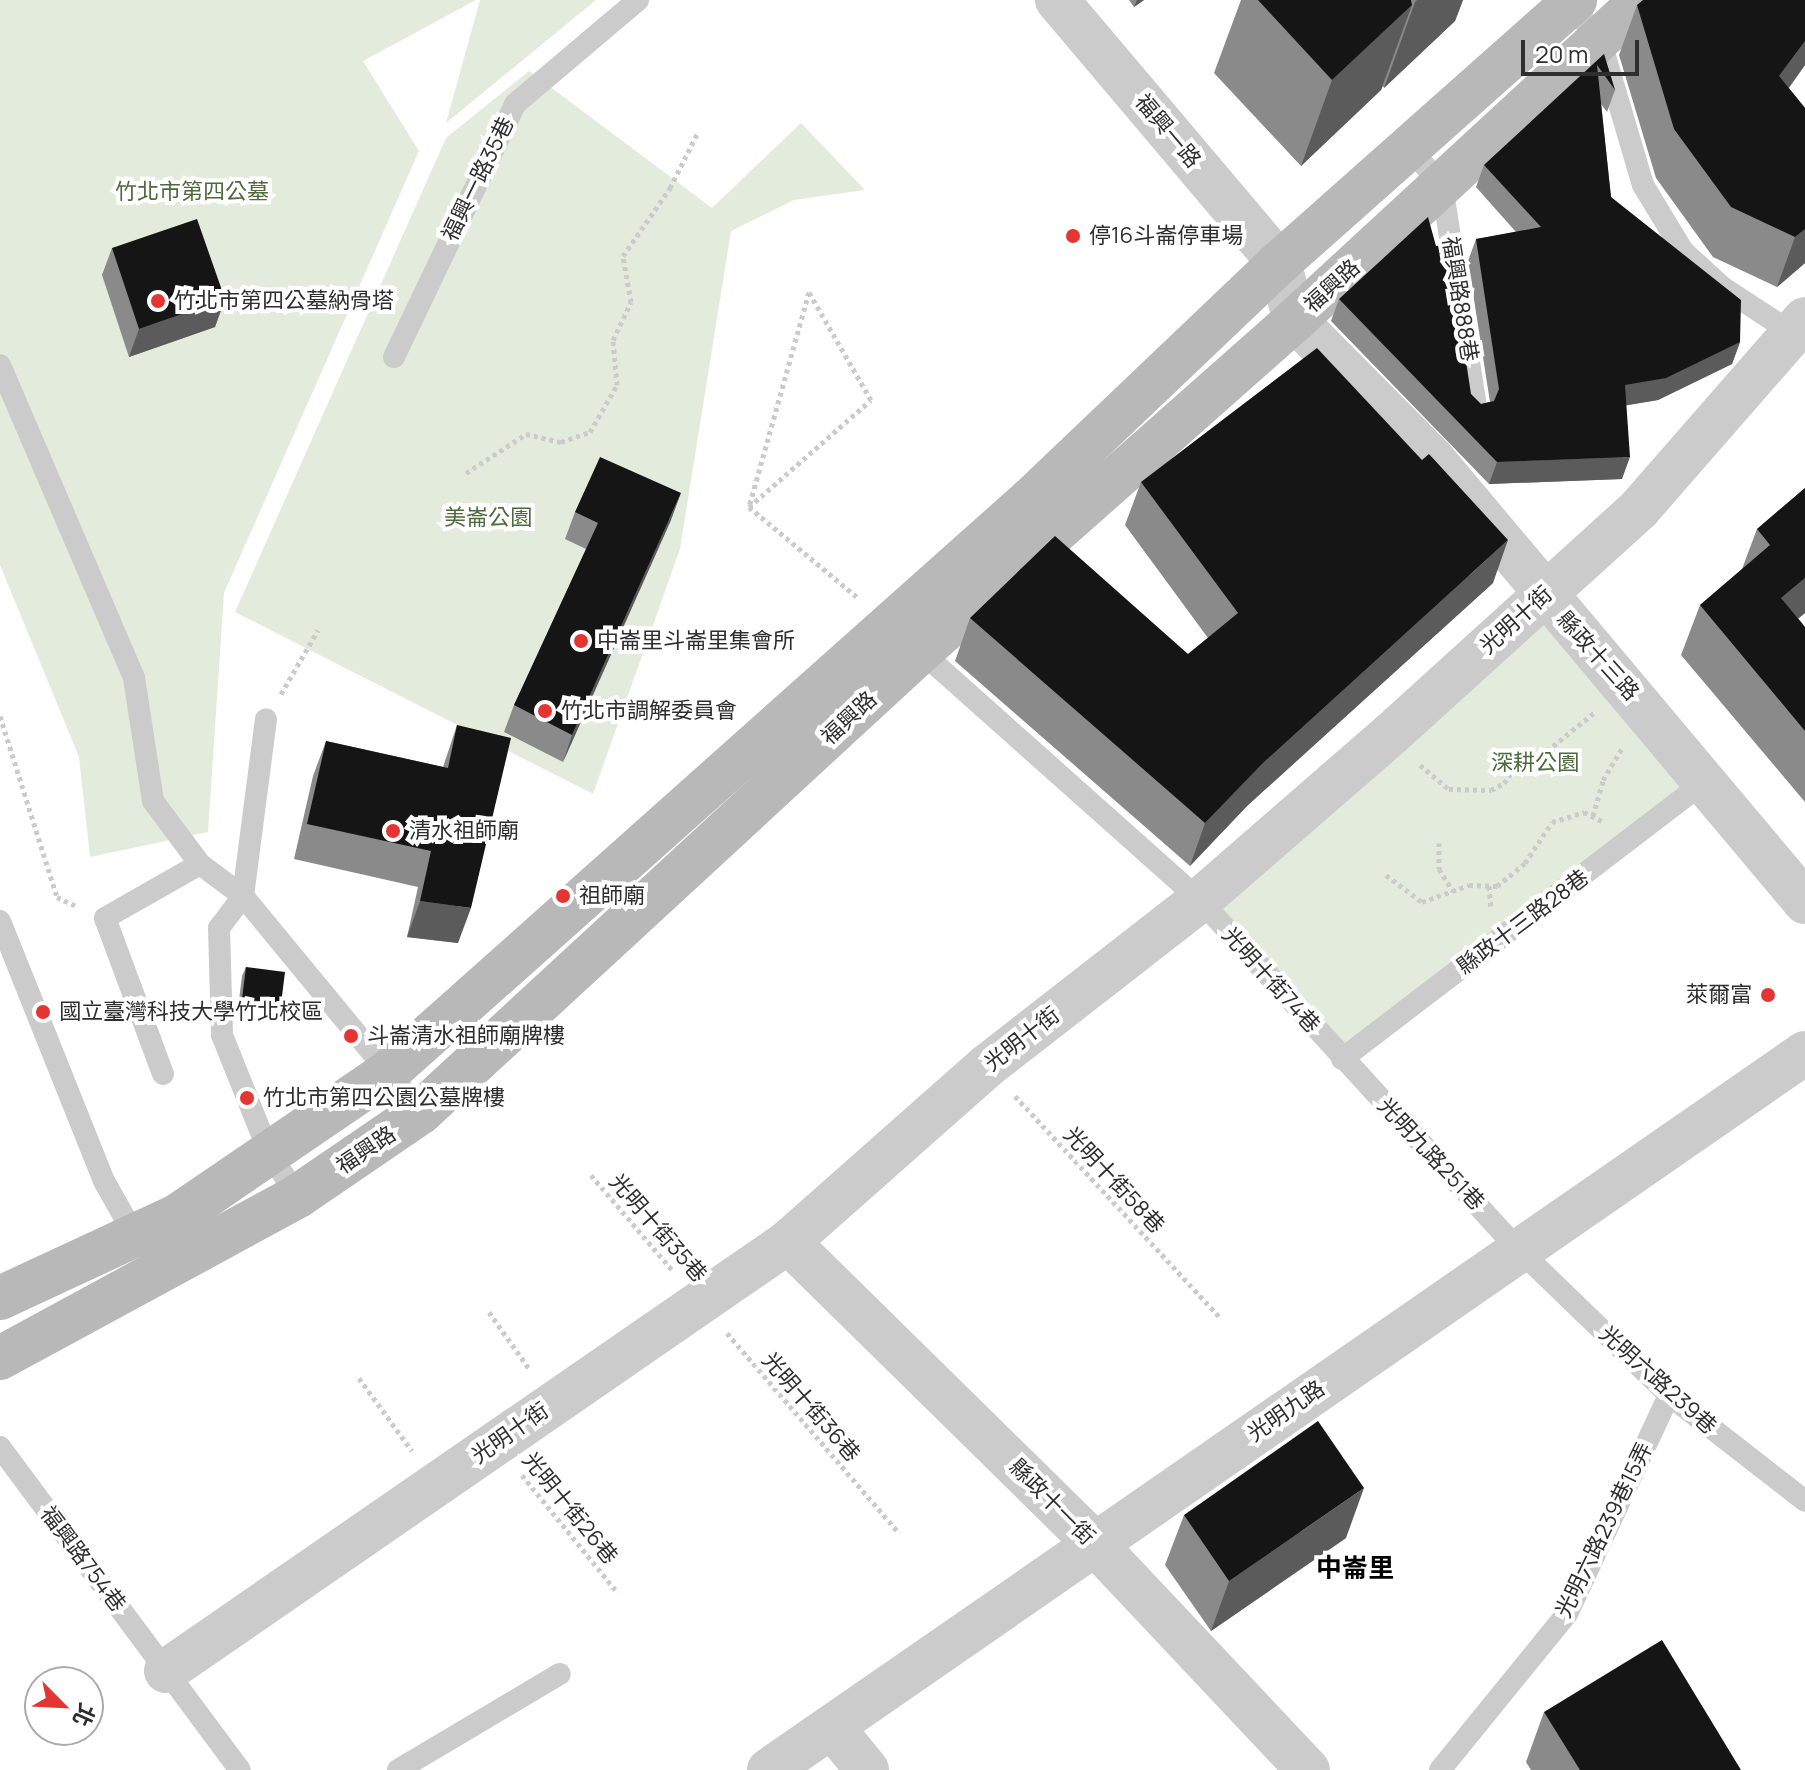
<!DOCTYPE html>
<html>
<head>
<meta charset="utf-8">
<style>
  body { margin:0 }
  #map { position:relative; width:1805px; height:1770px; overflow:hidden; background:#fff; font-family:Manrope,"Noto Sans TC",sans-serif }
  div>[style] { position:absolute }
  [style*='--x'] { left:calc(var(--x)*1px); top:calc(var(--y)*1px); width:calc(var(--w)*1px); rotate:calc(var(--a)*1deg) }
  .green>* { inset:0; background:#e3ecdc }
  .path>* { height:5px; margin-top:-2.5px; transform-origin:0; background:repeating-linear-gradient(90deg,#cbcbcb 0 4px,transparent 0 8px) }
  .lane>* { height:22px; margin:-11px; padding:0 11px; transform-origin:11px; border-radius:11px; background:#cbcbcb }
  .street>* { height:44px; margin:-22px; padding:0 22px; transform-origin:22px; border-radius:22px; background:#cbcbcb }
  .secondary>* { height:44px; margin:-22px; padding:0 22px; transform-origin:22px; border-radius:22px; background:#b8b8b8 }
  .wall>* { inset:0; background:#8a8a8a }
  .shaded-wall>* { inset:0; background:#5b5b5b }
  .building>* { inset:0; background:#151515 }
  .dots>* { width:22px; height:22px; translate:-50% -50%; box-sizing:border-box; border:4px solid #fff; border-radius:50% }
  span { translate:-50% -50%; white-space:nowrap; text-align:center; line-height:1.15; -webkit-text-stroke:8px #fff; paint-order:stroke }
  .street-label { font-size:22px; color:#2e2e2e }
  .park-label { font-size:22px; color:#4d6a3c }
  .poi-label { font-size:22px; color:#2e2e2e }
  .left { translate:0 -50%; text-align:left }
  .right { translate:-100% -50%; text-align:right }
  .quarter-label { font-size:26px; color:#000; font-weight:700 }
  .north { position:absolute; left:24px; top:1666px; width:80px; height:80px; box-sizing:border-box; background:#fff; border:2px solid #ababab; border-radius:50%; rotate:114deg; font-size:22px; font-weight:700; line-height:32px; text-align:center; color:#2e2e2e }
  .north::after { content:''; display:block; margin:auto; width:28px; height:36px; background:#e43532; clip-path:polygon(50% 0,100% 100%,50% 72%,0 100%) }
  .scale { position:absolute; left:1521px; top:40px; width:118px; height:36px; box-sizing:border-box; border:4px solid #2e2e2e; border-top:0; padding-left:10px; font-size:24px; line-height:28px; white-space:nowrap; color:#2e2e2e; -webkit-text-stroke:6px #fff; paint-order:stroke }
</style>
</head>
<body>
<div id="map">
  <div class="green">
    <div style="clip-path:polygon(0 0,476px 0,363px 61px,419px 151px,224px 593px,208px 832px,90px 857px,79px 757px,0 565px)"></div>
    <div style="clip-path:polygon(480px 0,596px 0,446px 123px)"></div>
    <div style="clip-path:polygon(529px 71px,712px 208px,801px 123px,865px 190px,794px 200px,731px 231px,680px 549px,593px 794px,235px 612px,446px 138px)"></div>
    <div style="clip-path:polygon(1544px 595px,1703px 783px,1342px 1059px,1200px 900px)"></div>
  </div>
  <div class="path">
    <div style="--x:466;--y:473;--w:72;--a:-33"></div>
    <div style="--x:526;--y:434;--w:36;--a:13"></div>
    <div style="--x:561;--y:442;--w:31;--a:-19"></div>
    <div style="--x:590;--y:432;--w:54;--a:-60.1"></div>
    <div style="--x:617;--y:385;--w:45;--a:-95.1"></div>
    <div style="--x:613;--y:340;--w:42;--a:-64.7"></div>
    <div style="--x:631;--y:302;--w:47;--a:-99.9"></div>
    <div style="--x:623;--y:256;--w:83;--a:-55.3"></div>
    <div style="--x:670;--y:188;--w:63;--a:-63.4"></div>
    <div style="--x:749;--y:507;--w:162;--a:-41.3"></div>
    <div style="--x:871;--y:400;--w:125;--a:-119.9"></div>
    <div style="--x:809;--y:292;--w:223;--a:105.6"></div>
    <div style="--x:749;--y:507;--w:141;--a:39.8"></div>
    <div style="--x:281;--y:694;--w:74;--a:-60"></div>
    <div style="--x:0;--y:716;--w:190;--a:72.5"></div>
    <div style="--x:57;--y:897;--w:23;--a:25"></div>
    <div style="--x:1420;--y:765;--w:38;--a:40"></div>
    <div style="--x:1449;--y:789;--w:42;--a:1.4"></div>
    <div style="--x:1491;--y:790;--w:15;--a:-28"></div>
    <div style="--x:1504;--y:783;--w:30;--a:-53"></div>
    <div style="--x:1522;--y:759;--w:26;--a:-18"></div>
    <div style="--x:1547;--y:751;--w:62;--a:-39.1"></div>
    <div style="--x:1593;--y:816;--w:37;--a:-74"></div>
    <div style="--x:1603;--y:780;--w:37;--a:-59"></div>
    <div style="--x:1439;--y:843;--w:26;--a:90"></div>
    <div style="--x:1439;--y:869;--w:26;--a:58"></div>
    <div style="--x:1386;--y:875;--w:45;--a:36.9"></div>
    <div style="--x:1422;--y:902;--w:50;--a:-19.9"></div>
    <div style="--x:1469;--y:885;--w:28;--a:2"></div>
    <div style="--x:1497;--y:886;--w:36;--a:-39"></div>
    <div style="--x:1525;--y:863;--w:49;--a:-56.6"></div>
    <div style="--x:1552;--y:822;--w:34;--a:-17"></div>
    <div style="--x:1584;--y:812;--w:20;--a:27"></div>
    <div style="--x:1489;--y:886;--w:22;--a:85"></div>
    <div style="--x:1015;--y:1096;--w:300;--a:47.2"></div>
    <div style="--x:591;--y:1175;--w:126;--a:49.5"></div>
    <div style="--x:489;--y:1312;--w:71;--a:54.7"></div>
    <div style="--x:727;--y:1333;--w:264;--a:49.3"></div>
    <div style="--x:359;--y:1378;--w:90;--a:54"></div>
    <div style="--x:522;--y:1475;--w:152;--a:50.9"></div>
  </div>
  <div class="lane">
    <div style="--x:1570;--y:5;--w:45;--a:48.6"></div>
    <div style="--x:1600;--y:39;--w:152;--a:73.6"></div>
    <div style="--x:1643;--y:185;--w:77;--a:58.8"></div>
    <div style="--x:1683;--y:251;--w:53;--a:42.7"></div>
    <div style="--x:1722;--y:287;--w:90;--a:33.2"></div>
    <div style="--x:1408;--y:147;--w:51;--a:48.2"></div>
    <div style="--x:1442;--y:185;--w:231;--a:81.3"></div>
    <div style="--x:394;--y:357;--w:280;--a:-64.4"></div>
    <div style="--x:515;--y:104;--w:161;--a:-40.2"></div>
    <div style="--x:0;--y:365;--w:340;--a:66.8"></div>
    <div style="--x:134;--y:678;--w:124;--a:81.2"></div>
    <div style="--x:153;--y:801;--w:79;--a:53.3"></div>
    <div style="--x:917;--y:648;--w:379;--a:41.7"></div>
    <div style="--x:1200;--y:900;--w:474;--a:47.7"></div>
    <div style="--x:1519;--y:1250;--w:209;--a:44"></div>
    <div style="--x:1669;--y:1395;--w:172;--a:37.9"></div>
    <div style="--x:0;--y:921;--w:280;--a:68.2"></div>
    <div style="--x:104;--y:1181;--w:63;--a:60.6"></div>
    <div style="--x:1342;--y:1059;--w:454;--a:-37.4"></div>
    <div style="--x:163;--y:1074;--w:166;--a:-110.4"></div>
    <div style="--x:105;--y:918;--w:109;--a:-29.6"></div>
    <div style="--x:200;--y:864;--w:54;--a:36.7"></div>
    <div style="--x:243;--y:896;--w:178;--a:-82.6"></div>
    <div style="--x:298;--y:1196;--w:50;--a:-124.3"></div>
    <div style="--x:270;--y:1155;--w:129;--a:-111.8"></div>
    <div style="--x:222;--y:1035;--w:107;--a:-91.6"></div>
    <div style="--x:219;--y:928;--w:40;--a:-53"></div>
    <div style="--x:243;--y:896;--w:280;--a:50.5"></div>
    <div style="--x:0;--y:1447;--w:402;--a:53.4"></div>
    <div style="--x:398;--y:1770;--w:188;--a:-30.7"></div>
    <div style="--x:1440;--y:1770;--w:201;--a:-50.9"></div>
    <div style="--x:1567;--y:1614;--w:242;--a:-65"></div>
  </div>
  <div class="street">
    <div style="--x:1057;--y:0;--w:344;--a:49.8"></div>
    <div style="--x:1279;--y:263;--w:59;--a:74.3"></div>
    <div style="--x:1295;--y:320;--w:194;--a:45.2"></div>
    <div style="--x:1432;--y:458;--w:580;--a:49.97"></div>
    <div style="--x:788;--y:1242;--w:429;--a:44.5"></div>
    <div style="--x:1094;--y:1543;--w:312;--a:46.7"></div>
    <div style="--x:166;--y:1671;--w:756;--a:-34.59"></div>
    <div style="--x:788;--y:1242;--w:266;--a:-41.5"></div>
    <div style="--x:987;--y:1066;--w:270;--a:-37.9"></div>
    <div style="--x:1200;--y:900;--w:253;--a:-41"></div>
    <div style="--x:1391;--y:734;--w:335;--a:-42.2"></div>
    <div style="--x:1639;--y:509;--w:252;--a:-48.9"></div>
    <div style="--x:833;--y:1728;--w:54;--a:51"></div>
    <div style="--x:769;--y:1770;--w:1260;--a:-34.69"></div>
  </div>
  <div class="secondary">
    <div style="--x:0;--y:1298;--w:195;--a:-24.9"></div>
    <div style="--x:177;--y:1216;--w:254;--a:-34.3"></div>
    <div style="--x:387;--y:1073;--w:861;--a:-41.71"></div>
    <div style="--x:1030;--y:500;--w:344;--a:-43.6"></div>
    <div style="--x:1279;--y:263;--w:396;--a:-41.6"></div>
    <div style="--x:0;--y:1358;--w:339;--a:-28.5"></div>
    <div style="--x:298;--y:1196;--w:149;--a:-34.3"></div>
    <div style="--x:421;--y:1112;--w:680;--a:-42.68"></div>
    <div style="--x:921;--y:651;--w:499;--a:-41.5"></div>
    <div style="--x:1295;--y:320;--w:472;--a:-42.7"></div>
  </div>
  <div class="wall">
    <div style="clip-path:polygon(1129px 0,1144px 0,1134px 7px)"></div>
    <div style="clip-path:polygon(1241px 0,1463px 0,1455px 21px,1384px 88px,1383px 86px,1381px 90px,1301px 166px,1214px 73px)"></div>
    <div style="clip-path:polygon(1805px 0,1805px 65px,1789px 88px,1805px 108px,1805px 263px,1777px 287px,1713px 257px,1656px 178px,1619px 55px,1637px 5px)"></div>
    <div style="clip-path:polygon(1604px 54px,1615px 90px,1607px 112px,1601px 104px,1611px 197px,1740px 342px,1732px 364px,1658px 400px,1626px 405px,1622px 479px,1489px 484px,1331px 321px,1339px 299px,1471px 394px,1481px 404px,1490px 402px,1468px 261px,1476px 239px,1516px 232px,1476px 187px,1484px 165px)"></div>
    <div style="clip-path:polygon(112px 248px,225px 299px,215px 327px,129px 357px,102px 275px)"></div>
    <div style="clip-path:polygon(1141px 482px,1493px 583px,1247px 806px,1190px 866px,955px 661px,970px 618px,1188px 654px,1208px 638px,1125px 525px)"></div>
    <div style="clip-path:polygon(1805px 488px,1805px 613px,1798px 618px,1805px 627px,1805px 802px,1681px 655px,1700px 605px,1742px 569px,1757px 529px)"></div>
    <div style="clip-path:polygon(575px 512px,671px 520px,563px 762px,504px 732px,514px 705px,586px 549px,565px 539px)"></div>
    <div style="clip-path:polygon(457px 725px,458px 943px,407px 937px,418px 887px,294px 859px,313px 776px,326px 741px,443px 767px)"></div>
    <div style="clip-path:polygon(246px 967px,281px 1004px,278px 1013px,238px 1008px,242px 976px)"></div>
    <div style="clip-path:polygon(1184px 1515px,1346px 1538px,1211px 1631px,1165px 1565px)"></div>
    <div style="clip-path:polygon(1544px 1712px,1741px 1770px,1531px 1770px,1526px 1762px)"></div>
  </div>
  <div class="shaded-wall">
    <div style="clip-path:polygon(1137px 0,1144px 0,1134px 7px)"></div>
    <div style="clip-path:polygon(1417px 0,1463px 0,1455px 21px,1384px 88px,1415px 2px)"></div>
    <div style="clip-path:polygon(1412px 5px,1381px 90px,1301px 166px,1332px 80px)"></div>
    <div style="clip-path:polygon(1805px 41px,1805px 65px,1761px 126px,1779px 76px)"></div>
    <div style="clip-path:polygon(1805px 229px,1805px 263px,1777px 287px,1795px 237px)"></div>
    <div style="clip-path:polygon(225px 299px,215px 327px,129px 357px,139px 329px)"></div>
    <div style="clip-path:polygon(1740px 342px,1732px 364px,1658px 400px,1617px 407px,1625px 385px)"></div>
    <div style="clip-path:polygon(1630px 457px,1622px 479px,1489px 484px,1497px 462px)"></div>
    <div style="clip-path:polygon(681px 493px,671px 520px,563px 762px,572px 735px)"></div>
    <div style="clip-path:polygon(1508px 540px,1493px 583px,1247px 806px,1190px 866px,1205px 823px,1263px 763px)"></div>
    <div style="clip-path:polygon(1805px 578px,1805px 613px,1763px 648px,1781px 598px)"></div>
    <div style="clip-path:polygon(420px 901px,471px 908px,458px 943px,407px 937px)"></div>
    <div style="clip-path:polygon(242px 999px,281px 1004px,278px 1013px,238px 1008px)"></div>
    <div style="clip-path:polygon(1364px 1488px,1346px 1538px,1211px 1631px,1229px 1581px)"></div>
  </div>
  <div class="building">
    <div style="clip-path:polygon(1258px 0,1411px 0,1412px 5px,1332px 80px)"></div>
    <div style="clip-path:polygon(1643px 0,1805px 0,1805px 41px,1779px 76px,1805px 108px,1805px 229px,1795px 237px,1731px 207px,1674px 129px,1637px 5px)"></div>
    <div style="clip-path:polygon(1604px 54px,1615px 90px,1597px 65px,1611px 197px,1741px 300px,1740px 342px,1666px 378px,1625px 385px,1630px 457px,1497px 462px,1339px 299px,1428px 217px,1436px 246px,1448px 244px,1471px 394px,1481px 404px,1494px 401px,1499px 389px,1476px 239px,1541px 227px,1484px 165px)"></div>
    <div style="clip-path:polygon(197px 219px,225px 299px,139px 329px,112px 248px)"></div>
    <div style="clip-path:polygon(1317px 348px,1422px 460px,1429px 454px,1508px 540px,1263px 763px,1205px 823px,970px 618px,1055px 536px,1188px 654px,1238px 613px,1141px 482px)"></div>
    <div style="clip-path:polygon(600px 457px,681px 493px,572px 735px,514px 705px,598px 523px,575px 512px)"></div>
    <div style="clip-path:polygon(1805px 488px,1805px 578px,1781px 598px,1805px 627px,1805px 731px,1700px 605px,1770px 545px,1757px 529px)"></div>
    <div style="clip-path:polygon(457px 725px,511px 738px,471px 908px,420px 901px,431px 851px,307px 824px,326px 741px,448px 768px)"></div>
    <div style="clip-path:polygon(246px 967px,285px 972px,281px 1004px,242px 999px)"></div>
    <div style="clip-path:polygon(1318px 1421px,1364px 1488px,1229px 1581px,1184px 1515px)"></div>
    <div style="clip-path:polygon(1662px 1640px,1741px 1770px,1580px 1770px,1544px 1712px)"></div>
  </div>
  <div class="dots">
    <div style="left:1073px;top:236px;background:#e43532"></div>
    <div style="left:158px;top:301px;background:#e43532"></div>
    <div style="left:581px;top:641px;background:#e43532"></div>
    <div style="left:545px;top:711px;background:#e43532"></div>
    <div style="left:393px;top:831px;background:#e43532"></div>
    <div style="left:563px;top:896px;background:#e43532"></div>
    <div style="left:1768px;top:995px;background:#e43532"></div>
    <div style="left:43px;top:1012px;background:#e43532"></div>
    <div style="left:351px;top:1036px;background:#e43532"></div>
    <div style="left:247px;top:1098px;background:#e43532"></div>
  </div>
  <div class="street-label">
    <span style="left:1168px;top:131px;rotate:50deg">福興一路</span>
    <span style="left:478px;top:179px;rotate:-64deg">福興一路35巷</span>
    <span style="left:1332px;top:286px;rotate:-42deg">福興路</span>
    <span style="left:1460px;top:299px;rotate:81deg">福興路888巷</span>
    <span style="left:1516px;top:620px;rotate:-42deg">光明十街</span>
    <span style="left:1598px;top:656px;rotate:48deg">縣政十三路</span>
    <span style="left:849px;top:718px;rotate:-43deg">福興路</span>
    <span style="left:1523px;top:922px;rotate:-37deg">縣政十三路28巷</span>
    <span style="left:1271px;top:980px;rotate:48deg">光明十街74巷</span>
    <span style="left:1022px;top:1039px;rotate:-38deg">光明十街</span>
    <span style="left:366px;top:1150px;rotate:-34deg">福興路</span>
    <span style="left:1431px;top:1154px;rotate:47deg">光明九路251巷</span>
    <span style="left:1114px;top:1180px;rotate:47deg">光明十街58巷</span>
    <span style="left:658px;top:1228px;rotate:49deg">光明十街35巷</span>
    <span style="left:1658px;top:1380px;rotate:42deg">光明六路239巷</span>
    <span style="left:811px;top:1407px;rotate:49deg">光明十街36巷</span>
    <span style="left:1286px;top:1411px;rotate:-35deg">光明九路</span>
    <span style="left:510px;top:1433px;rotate:-35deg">光明十街</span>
    <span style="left:1052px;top:1502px;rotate:45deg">縣政十一街</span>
    <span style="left:570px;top:1508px;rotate:51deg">光明十街26巷</span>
    <span style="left:1604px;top:1530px;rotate:-64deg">光明六路239巷15弄</span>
    <span style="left:83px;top:1559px;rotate:53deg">福興路754巷</span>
  </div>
  <div class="park-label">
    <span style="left:192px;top:192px">竹北市第四公墓</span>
    <span style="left:488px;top:518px">美崙公園</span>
    <span style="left:1535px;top:763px">深耕公園</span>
  </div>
  <div class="poi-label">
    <span class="left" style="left:1089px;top:236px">停16斗崙停車場</span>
    <span class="left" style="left:174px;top:301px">竹北市第四公墓納骨塔</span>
    <span class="left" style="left:597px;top:641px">中崙里斗崙里集會所</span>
    <span class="left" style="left:561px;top:711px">竹北市調解委員會</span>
    <span class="left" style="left:409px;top:831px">清水祖師廟</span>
    <span class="left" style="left:579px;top:896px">祖師廟</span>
    <span class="right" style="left:1752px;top:995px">萊爾富</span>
    <span class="left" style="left:59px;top:1012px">國立臺灣科技大學竹北校區</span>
    <span class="left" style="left:367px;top:1036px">斗崙清水祖師廟牌樓</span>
    <span class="left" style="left:263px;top:1098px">竹北市第四公園公墓牌樓</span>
  </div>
  <div class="quarter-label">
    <span style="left:1355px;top:1568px">中崙里</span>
  </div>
  <div class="north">北</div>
  <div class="scale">20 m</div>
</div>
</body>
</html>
